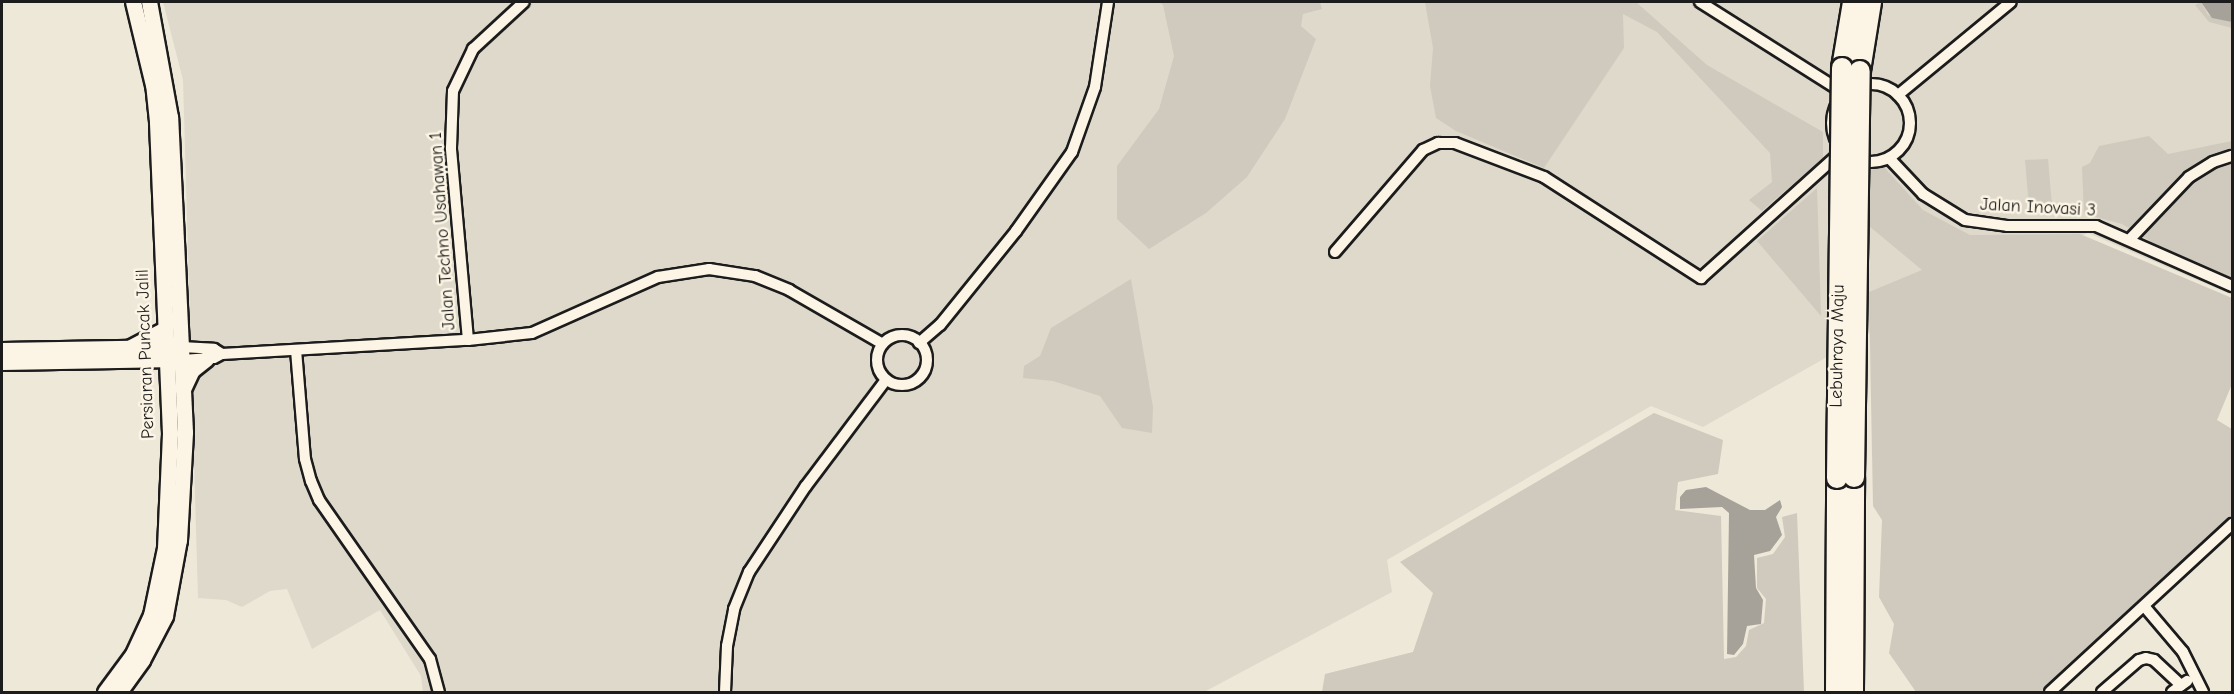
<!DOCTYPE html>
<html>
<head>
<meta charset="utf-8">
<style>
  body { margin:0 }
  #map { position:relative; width:2234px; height:694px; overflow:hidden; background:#eee8d9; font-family:"Comic Neue",sans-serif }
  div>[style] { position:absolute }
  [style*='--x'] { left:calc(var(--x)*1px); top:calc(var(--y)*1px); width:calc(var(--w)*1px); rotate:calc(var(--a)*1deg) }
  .built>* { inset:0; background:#ded9cb }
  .green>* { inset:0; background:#cfcabd }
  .water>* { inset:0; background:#a7a299 }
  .roads { filter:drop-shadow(2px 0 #1c1c1c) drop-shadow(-2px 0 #1c1c1c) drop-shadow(0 2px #1c1c1c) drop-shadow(0 -2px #1c1c1c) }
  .minor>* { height:10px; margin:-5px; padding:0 5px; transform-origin:5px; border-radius:5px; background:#fcf5e5 }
  .minor>.ring { margin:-5px; padding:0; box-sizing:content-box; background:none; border:10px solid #fcf5e5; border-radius:50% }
  .tertiary>* { height:14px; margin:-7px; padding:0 7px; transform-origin:7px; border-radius:7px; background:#fcf5e5 }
  .secondary>* { height:15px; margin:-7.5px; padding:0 7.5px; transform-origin:7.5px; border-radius:7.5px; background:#fcf5e5 }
  .motorway>* { height:20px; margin:-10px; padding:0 10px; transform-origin:10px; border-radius:10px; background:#fcf5e5 }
  .bridges { filter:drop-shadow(2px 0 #1c1c1c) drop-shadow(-2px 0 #1c1c1c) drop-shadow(0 2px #1c1c1c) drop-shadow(0 -2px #1c1c1c) }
  .motorway-bridge>* { height:20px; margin:-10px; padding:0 10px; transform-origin:10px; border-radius:10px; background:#fcf5e5 }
  span { translate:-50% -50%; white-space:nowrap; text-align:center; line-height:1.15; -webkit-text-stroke:5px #fcf5e5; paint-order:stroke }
  .street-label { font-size:18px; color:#1c1c1c }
  .frame { position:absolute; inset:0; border:3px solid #1c1c1c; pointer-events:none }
</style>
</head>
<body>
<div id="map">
  <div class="built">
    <div style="clip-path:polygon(163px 2px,2232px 2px,2232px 295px,2088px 233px,1921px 304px,1703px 427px,1651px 406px,1387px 560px,1392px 592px,1204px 692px,423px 692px,421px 676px,380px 610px,312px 649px,287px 589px,270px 591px,242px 607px,226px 600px,198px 598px,183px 80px)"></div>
  </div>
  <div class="green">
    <div style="clip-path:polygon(1159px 2px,1320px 2px,1322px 9px,1303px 14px,1301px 26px,1316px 39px,1285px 119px,1247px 177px,1206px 213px,1149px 249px,1117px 219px,1117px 166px,1159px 109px,1174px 56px,1163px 5px)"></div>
    <div style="clip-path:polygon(1425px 2px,1636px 2px,1707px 65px,1823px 132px,1823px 158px,1762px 211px,1749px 200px,1772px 182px,1770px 153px,1657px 32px,1623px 14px,1624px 48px,1544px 168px,1456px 131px,1436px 118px,1430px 86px,1433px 48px)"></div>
    <div style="clip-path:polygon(2201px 2px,2208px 15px,2232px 22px,2232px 28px,2209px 22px,2195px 5px)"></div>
    <div style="clip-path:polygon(2149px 136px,2168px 154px,2232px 141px,2232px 278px,2163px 249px,2122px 224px,2084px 214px,2082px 167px,2090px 163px,2099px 146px)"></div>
    <div style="clip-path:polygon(2048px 159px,2052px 205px,2029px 206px,2025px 160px)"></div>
    <div style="clip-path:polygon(1882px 165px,1923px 210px,1970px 235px,2080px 234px,2232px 298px,2232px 384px,2217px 420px,2232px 429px,2232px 525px,2045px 692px,1916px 692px,1889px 653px,1894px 624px,1879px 597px,1882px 520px,1873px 506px,1869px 292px,1922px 270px,1863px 221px,1864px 167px)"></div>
    <div style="clip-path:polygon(1817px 188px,1821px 316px,1757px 241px)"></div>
    <div style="clip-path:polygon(1131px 279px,1153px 407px,1152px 433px,1122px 428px,1100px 396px,1053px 381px,1023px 378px,1024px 366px,1040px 356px,1051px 328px)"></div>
    <div style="clip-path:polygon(1654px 413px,1723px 440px,1718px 474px,1678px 482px,1675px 510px,1721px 516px,1724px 659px,1736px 657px,1746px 646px,1749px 630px,1764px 623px,1766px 599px,1757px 588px,1757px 558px,1773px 554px,1785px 537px,1782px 517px,1797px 513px,1804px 692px,1322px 692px,1325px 674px,1413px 652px,1433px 593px,1400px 562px)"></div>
  </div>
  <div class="water">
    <div style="clip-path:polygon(2201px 2px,2232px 2px,2232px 22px,2212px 18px)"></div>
    <div style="clip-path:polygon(1706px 487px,1750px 510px,1765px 510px,1780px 500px,1782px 507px,1776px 517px,1782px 535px,1770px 551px,1754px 555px,1756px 588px,1763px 600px,1761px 624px,1747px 626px,1743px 644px,1734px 655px,1727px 654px,1729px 513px,1722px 507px,1680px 509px,1680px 497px,1686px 490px)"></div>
  </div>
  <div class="roads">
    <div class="minor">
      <div style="--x:1700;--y:2;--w:170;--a:32.3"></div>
      <div class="ring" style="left:1832px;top:84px;width:68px;height:68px"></div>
      <div style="--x:1898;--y:95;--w:146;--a:-39.5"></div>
      <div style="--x:1889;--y:158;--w:50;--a:46.6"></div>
      <div style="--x:1923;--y:194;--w:49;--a:31.8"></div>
      <div style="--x:1965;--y:220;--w:42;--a:8.1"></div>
      <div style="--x:2007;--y:226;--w:89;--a:0"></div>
      <div style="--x:2096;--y:226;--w:149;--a:23.8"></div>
      <div style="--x:2131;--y:238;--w:84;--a:-46.4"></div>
      <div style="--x:2189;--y:177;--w:28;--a:-32"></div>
      <div style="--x:2213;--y:162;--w:20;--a:-18"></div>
      <div style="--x:1335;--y:252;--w:135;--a:-49.2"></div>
      <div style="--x:1423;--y:150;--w:17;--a:-25"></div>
      <div style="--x:1438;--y:143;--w:17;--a:0"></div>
      <div style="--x:1455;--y:143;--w:95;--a:20.9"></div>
      <div style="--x:1544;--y:177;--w:187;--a:32.8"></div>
      <div style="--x:1701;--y:278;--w:188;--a:-42"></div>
      <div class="ring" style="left:877px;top:335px;width:40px;height:40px"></div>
      <div style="--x:468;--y:340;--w:193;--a:-95.1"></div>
      <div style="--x:451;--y:148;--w:57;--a:-88"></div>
      <div style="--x:453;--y:91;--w:47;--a:-64.5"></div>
      <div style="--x:473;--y:49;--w:69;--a:-42.7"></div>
      <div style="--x:919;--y:343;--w:28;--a:-41"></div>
      <div style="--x:940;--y:325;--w:121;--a:-51"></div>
      <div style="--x:1016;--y:231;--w:97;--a:-54.7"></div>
      <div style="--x:1072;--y:152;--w:69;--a:-70.5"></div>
      <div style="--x:1095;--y:87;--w:86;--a:-81.3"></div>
      <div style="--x:181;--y:347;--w:33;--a:3"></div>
      <div style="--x:214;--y:349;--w:9;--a:32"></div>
      <div style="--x:296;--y:350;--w:109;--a:85.3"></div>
      <div style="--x:305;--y:459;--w:23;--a:75"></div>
      <div style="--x:311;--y:481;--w:21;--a:67"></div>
      <div style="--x:319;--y:500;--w:194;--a:55.1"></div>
      <div style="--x:430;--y:659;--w:34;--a:75"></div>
      <div style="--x:182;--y:360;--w:32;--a:-4"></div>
      <div style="--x:214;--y:358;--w:9;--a:-27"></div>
      <div style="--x:222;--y:354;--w:246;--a:-3.3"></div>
      <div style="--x:468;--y:340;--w:64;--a:-6.2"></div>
      <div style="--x:532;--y:333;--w:138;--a:-24"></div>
      <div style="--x:658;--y:277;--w:52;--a:-8.9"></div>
      <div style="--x:709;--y:269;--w:47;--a:8.7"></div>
      <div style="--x:755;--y:276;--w:37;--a:22"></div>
      <div style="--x:789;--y:290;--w:108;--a:29.9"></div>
      <div style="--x:2144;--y:606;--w:60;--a:49.7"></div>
      <div style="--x:2183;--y:652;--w:45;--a:63.4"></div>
      <div style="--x:725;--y:692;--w:46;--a:-87.5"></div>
      <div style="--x:727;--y:646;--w:38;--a:-79"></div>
      <div style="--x:734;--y:609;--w:40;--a:-68"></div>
      <div style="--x:749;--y:572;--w:103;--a:-56.5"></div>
      <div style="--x:806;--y:486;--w:133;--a:-53"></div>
      <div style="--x:2050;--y:692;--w:248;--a:-42.7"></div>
      <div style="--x:2102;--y:692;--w:49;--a:-40.9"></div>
      <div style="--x:2139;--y:660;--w:7;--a:-16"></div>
      <div style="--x:2146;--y:658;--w:8;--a:14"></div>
      <div style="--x:2154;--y:660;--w:37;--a:43"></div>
      <div style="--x:2172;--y:692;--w:19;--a:-36"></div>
    </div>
    <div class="tertiary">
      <div style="--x:2;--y:350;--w:174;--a:-1"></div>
      <div style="--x:2;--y:363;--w:175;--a:-1"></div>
    </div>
    <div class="secondary">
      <div style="--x:129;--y:348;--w:41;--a:-27.8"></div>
      <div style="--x:183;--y:389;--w:21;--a:-65"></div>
      <div style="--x:192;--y:370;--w:18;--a:-38"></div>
      <div style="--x:105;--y:692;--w:47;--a:-53.6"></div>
      <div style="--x:133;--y:654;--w:43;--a:-65.2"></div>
      <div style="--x:151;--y:615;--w:68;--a:-78.2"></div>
      <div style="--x:165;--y:548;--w:115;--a:-87.5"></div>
      <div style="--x:170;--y:433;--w:312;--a:-92.4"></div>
      <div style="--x:157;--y:121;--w:36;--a:-96"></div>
      <div style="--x:153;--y:85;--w:85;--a:-103.5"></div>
      <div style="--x:119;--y:692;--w:39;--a:-54"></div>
      <div style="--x:142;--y:660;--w:50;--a:-62.4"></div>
      <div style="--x:165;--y:616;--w:77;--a:-79.6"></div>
      <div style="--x:179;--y:540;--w:108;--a:-86.8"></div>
      <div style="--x:185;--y:432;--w:315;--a:-92.7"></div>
      <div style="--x:170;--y:117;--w:117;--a:-100.3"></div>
    </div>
    <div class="motorway">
      <div style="--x:1842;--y:68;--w:67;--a:-80.5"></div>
      <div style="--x:1860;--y:71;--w:70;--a:-80.9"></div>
      <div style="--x:1836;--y:692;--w:214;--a:-89.7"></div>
      <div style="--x:1853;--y:692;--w:215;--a:-89.7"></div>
    </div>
  </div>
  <div class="bridges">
    <div class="motorway-bridge">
      <div style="--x:1854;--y:477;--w:406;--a:-89.2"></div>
      <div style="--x:1837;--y:478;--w:410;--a:-89.3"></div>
    </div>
  </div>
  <div class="street-label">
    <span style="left:2038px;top:208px;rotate:3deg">Jalan Inovasi 3</span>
    <span style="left:443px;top:231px;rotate:-94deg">Jalan Techno Usahawan 1</span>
    <span style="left:1838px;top:346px;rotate:-89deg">Lebuhraya Maju</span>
    <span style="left:146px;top:354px;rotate:-92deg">Persiaran Puncak Jalil</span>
  </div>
  <div class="frame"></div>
</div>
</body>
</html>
